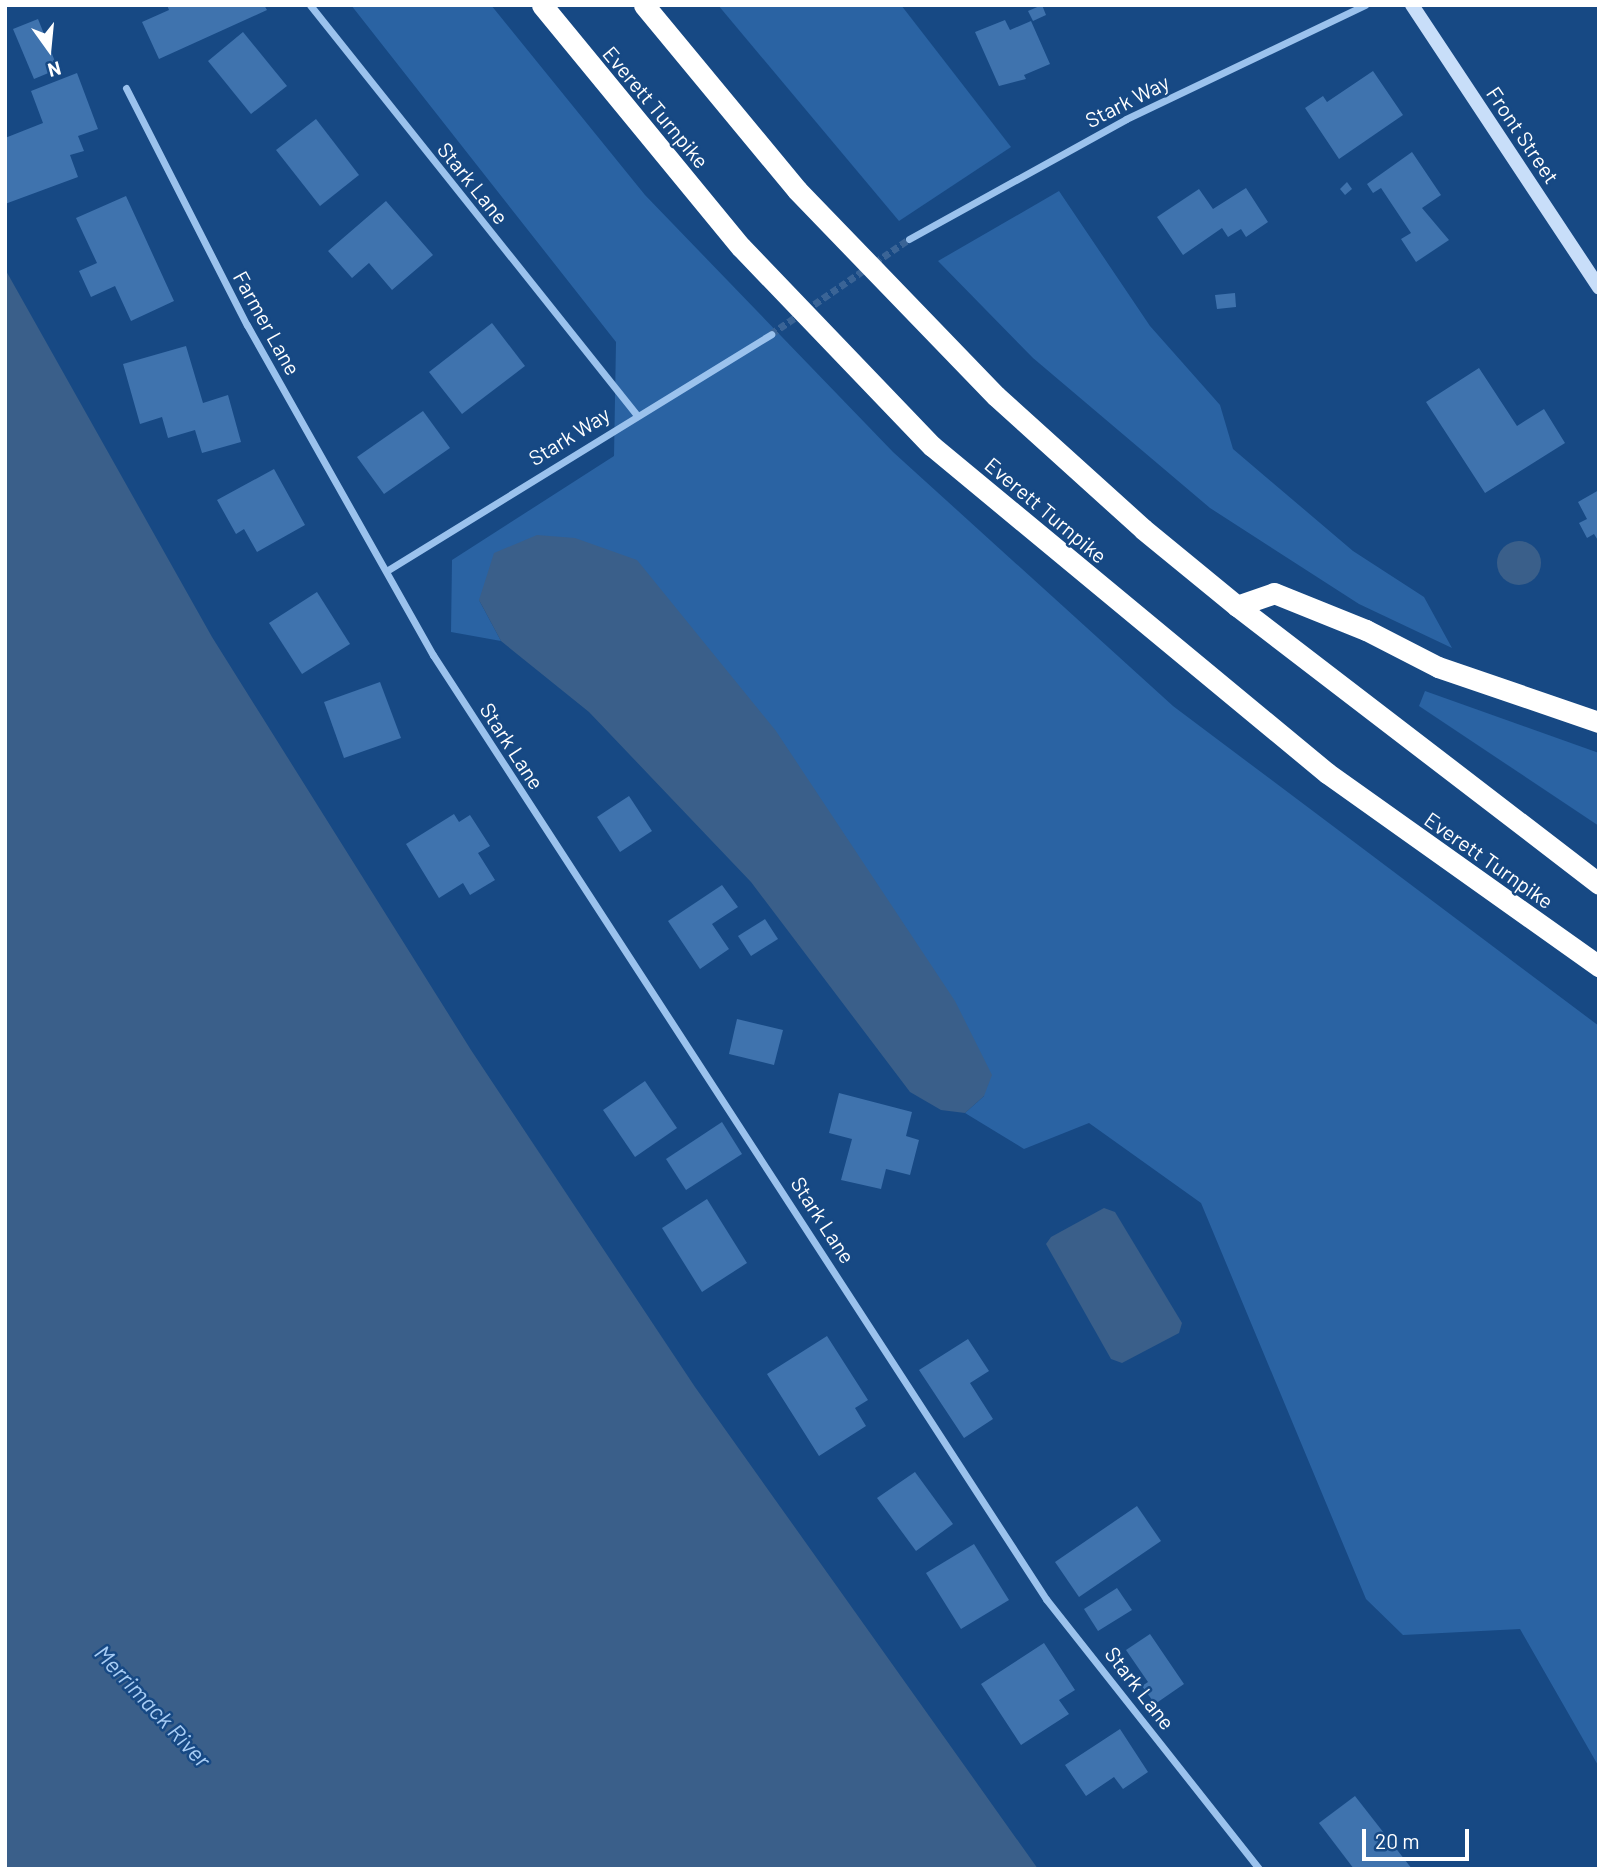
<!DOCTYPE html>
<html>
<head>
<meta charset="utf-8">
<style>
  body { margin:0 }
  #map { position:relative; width:1604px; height:1874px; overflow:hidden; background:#174984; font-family:Barlow,sans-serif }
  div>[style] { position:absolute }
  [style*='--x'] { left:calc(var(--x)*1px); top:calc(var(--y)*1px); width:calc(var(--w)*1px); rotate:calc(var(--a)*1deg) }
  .green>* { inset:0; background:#2a63a3 }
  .water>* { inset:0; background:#3a5f8a }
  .round { border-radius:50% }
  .building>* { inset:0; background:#3f73ae }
  .minor-tunnel>* { height:7px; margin-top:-3.5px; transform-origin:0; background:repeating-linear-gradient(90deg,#3a6496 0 7px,transparent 0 10.5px) }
  .minor>* { height:7px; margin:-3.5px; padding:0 3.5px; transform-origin:3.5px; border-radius:3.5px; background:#9bc2ed }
  .secondary>* { height:14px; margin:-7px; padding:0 7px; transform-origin:7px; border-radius:7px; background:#c8def9 }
  .motorway>* { height:21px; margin:-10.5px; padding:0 10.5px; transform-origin:10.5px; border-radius:10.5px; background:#fff }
  .motorway-bridge>* { height:21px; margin:-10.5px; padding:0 10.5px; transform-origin:10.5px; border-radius:10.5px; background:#fff }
  span { translate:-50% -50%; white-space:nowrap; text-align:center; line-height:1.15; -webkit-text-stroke:5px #174984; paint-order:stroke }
  .street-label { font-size:21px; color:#fff }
  .water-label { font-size:23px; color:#a7ccf4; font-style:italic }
  .frame { position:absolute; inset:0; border:7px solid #fff; pointer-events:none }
  .north { position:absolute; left:14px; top:14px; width:70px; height:70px; -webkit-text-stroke:5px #174984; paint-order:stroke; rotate:165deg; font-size:19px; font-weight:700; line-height:28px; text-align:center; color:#fff }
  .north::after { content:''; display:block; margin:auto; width:24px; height:32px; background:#fff; clip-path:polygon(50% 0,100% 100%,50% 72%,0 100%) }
  .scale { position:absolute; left:1362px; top:1829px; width:107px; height:32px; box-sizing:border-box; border:4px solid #fff; border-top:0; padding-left:9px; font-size:21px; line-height:24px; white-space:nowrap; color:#fff; -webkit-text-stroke:5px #174984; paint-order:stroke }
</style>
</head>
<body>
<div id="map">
  <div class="green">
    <div style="clip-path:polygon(351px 5px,491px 5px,645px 195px,893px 452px,1173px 706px,1599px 1026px,1599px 1767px,1520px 1629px,1403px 1635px,1366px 1599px,1201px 1203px,1089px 1123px,1024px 1149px,965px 1113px,984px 1096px,479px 600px,501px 641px,451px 632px,452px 560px,614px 456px,616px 342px)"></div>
    <div style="clip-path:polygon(718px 5px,901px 5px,1011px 147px,899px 221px)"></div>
    <div style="clip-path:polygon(1059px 191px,1150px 326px,1220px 405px,1233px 449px,1353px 551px,1424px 597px,1452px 648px,1359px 604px,1210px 508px,1033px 358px,938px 261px)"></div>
    <div style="clip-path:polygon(1425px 691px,1599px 753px,1599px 826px,1419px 706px)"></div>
  </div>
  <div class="water">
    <div style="clip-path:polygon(5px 269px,212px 637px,471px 1050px,695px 1387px,1038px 1869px,5px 1869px)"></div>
    <div style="clip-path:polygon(537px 535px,575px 538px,637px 560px,776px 731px,955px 1001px,992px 1075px,984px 1096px,965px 1113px,941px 1110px,910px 1092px,751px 882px,589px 712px,501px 641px,479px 600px,494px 553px)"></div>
    <div class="round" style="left:1497px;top:541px;width:44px;height:44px"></div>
    <div style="clip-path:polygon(1104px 1208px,1115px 1212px,1182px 1323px,1179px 1333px,1122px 1363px,1111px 1359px,1046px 1244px,1051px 1237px)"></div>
  </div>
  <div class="building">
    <div style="clip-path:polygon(167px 5px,264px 5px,267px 10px,159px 59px,142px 22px,169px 10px)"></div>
    <div style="clip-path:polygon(1042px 5px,1046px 15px,1033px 21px,1028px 11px)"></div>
    <div style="clip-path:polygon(38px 19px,58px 69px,34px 79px,13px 29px)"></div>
    <div style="clip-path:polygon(1005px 20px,1010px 30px,1031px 21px,1050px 64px,1024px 75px,1026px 79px,999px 86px,975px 32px)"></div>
    <div style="clip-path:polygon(243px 32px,287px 86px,251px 114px,208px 61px)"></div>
    <div style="clip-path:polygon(1373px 71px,1403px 115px,1339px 159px,1305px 108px,1323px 96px,1327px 102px)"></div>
    <div style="clip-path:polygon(77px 73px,98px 129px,78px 136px,84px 151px,70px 155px,78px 177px,5px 204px,5px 138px,43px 123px,31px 91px)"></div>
    <div style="clip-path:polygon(316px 119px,359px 175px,320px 206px,276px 150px)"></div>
    <div style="clip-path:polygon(1412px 152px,1441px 195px,1422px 208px,1449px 240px,1416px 262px,1401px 239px,1411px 233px,1381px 188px,1373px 193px,1367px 184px)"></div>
    <div style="clip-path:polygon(1347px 182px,1352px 189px,1345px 195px,1340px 189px)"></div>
    <div style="clip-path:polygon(1246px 188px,1268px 222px,1246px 237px,1241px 229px,1228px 237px,1222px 228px,1183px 255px,1157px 217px,1199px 189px,1213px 209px)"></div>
    <div style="clip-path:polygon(126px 196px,174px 301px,131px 321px,115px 286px,91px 297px,79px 271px,97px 263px,76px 218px)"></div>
    <div style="clip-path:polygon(386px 201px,433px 255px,392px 290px,369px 263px,352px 278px,328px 251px)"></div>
    <div style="clip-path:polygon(1235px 293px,1236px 307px,1217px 309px,1215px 295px)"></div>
    <div style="clip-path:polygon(492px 323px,525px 366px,462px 414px,429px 372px)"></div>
    <div style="clip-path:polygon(186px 346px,203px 403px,228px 395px,241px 442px,202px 453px,195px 430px,168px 438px,162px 417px,140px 424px,123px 364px)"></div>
    <div style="clip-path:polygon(1479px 368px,1517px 426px,1544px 409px,1565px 443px,1485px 493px,1426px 402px)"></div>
    <div style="clip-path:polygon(423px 411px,450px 448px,384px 494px,357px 457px)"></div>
    <div style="clip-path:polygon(274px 469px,305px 525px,257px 552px,244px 529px,236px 534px,217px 500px)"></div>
    <div style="clip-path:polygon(1599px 490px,1599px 542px,1594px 534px,1587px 538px,1579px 523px,1587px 519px,1578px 502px)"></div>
    <div style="clip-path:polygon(317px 592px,350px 644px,302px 674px,269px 623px)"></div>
    <div style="clip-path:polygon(380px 682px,401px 738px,344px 758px,324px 702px)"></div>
    <div style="clip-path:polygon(629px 796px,652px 831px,620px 852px,597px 817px)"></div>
    <div style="clip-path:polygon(454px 814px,459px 822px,470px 815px,490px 846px,478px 853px,495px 880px,470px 895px,463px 883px,439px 898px,406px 844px)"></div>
    <div style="clip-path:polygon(722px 885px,738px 907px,712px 924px,729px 949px,700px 969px,668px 921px)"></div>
    <div style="clip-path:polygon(765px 919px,778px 939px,751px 956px,738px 936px)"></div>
    <div style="clip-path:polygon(737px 1019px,783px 1030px,774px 1065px,729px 1054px)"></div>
    <div style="clip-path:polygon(645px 1081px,677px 1128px,635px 1157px,603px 1110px)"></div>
    <div style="clip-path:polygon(839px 1093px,912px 1112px,906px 1136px,919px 1140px,910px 1175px,886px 1169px,881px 1189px,841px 1180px,852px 1139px,829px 1133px)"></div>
    <div style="clip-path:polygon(722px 1122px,742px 1154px,686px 1190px,666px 1159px)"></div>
    <div style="clip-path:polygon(707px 1199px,747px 1263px,702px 1292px,662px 1228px)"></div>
    <div style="clip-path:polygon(827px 1336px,868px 1400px,855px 1408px,866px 1426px,819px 1456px,767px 1374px)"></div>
    <div style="clip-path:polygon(968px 1339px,989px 1371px,970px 1383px,993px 1419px,964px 1438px,919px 1370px)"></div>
    <div style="clip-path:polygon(915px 1472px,953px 1524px,916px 1551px,877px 1498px)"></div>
    <div style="clip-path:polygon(1137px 1506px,1161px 1541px,1079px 1597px,1055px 1562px)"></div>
    <div style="clip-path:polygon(974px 1544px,1009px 1600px,961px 1629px,926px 1573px)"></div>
    <div style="clip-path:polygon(1117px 1588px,1132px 1610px,1098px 1631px,1084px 1609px)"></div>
    <div style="clip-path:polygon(1150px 1634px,1184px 1684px,1155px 1704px,1142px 1686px,1148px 1682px,1126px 1650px)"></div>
    <div style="clip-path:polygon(1044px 1643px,1075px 1690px,1059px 1700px,1069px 1714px,1021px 1745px,981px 1684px)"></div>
    <div style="clip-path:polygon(1120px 1729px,1148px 1772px,1123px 1789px,1114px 1777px,1086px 1796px,1065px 1765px)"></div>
    <div style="clip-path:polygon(1355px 1796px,1412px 1869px,1354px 1869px,1319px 1823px)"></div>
  </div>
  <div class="minor-tunnel">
    <div style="--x:771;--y:334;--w:168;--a:-34.5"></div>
  </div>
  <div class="minor">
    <div style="--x:310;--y:5;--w:523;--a:51.44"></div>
    <div style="--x:126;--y:88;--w:266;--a:63"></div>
    <div style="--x:247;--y:325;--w:379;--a:60.6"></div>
    <div style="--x:433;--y:655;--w:1126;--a:57"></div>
    <div style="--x:1046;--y:1599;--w:344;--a:51.7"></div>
    <div style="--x:909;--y:239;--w:248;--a:-28.9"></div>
    <div style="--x:1126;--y:119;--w:265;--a:-25.5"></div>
    <div style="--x:388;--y:570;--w:450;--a:-31.6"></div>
  </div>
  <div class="secondary">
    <div style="--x:1412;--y:5;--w:339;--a:56.5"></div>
  </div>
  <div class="motorway">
    <div style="--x:542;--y:5;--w:313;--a:50.6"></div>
    <div style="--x:644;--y:5;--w:240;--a:50.4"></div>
    <div style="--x:996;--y:396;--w:198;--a:42.1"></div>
    <div style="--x:1143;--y:529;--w:122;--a:39.3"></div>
    <div style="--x:1237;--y:606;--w:456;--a:37.5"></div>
    <div style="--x:932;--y:446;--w:513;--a:39.62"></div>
    <div style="--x:1327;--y:773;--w:334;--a:35.4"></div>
    <div style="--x:1237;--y:606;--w:39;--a:-19"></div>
    <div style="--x:1274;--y:593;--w:99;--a:21.9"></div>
    <div style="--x:1366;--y:630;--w:81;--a:27.2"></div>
    <div style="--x:1438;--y:667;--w:170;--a:18.9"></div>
  </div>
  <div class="motorway-bridge">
    <div style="--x:797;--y:190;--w:286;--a:46"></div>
    <div style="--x:741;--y:247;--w:276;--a:46.2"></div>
  </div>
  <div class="street-label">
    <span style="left:1127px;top:101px;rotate:-27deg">Stark Way</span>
    <span style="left:656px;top:107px;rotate:50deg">Everett Turnpike</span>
    <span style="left:1523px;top:135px;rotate:56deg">Front Street</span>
    <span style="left:473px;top:183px;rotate:51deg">Stark Lane</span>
    <span style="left:267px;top:323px;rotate:61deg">Farmer Lane</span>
    <span style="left:569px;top:436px;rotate:-32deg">Stark Way</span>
    <span style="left:1046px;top:510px;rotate:40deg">Everett Turnpike</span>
    <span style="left:512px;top:746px;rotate:57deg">Stark Lane</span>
    <span style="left:1489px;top:860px;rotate:35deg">Everett Turnpike</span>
    <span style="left:823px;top:1220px;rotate:57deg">Stark Lane</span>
    <span style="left:1140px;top:1688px;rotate:52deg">Stark Lane</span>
  </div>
  <div class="water-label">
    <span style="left:153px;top:1706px;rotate:47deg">Merrimack River</span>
  </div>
  <div class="frame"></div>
  <div class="north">N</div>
  <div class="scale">20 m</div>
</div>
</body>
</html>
